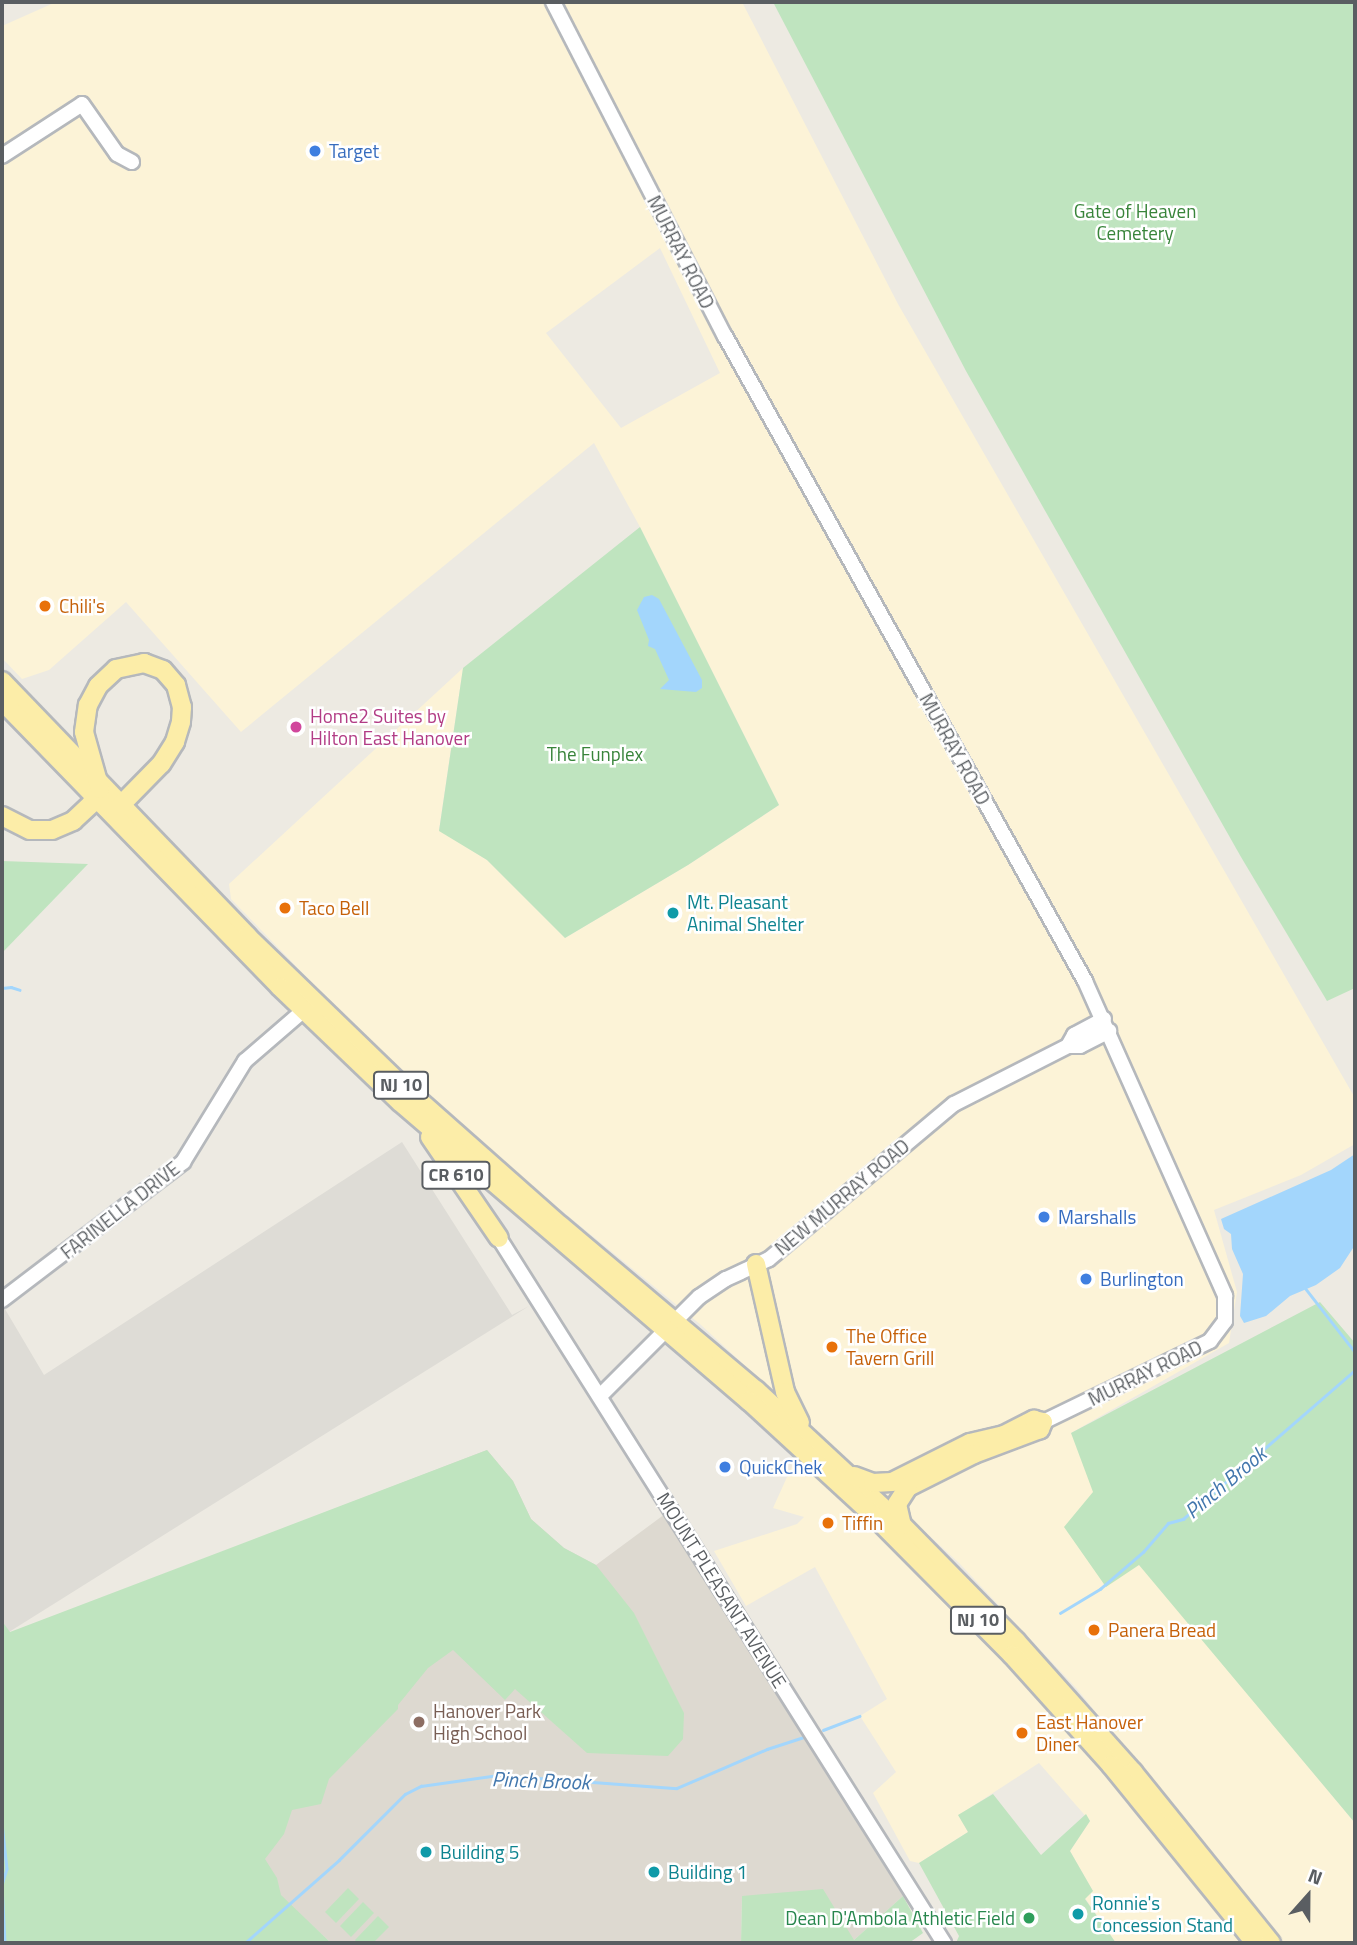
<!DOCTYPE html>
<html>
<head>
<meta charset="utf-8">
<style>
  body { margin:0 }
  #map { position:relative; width:1357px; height:1945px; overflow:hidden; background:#edeae2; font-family:"Titillium Web",sans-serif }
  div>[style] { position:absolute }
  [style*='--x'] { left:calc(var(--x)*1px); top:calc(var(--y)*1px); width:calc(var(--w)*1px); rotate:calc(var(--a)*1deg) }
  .commercial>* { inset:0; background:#fcf3d7 }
  .industrial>* { inset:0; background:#dedcd6 }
  .education>* { inset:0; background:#ddd9d0 }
  .green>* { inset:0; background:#bfe4bf }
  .water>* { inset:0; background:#a3d6fc }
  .stream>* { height:2.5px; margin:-1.25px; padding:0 1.25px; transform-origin:1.25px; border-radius:1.25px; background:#a3d6fc }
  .roads { filter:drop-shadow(2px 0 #b5b8bc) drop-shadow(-2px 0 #b5b8bc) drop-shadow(0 2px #b5b8bc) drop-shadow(0 -2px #b5b8bc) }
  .minor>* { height:14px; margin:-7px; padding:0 7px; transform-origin:7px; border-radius:7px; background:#fff }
  .major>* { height:18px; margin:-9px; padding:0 9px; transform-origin:9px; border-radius:9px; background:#fceda8 }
  .dots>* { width:19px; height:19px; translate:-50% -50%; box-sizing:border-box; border:4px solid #fff; border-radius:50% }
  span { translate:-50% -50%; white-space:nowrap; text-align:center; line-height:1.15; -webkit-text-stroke:5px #fff; paint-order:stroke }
  .shield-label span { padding:2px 5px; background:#fff; border:2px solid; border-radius:5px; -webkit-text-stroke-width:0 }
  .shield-label { font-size:18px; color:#5a5e62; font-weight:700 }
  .shop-label { font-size:19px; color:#366cbe }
  .left { translate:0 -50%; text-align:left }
  .park-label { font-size:19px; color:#38843a }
  .street-label { font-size:19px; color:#5a5e62 }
  .food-label { font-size:19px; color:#c56008 }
  .hotel-label { font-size:19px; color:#b23c85 }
  .culture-label { font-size:19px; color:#0d838f }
  .education-label { font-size:19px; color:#785e54 }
  .leisure-label { font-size:19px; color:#27864d }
  .right { translate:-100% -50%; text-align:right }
  .water-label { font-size:21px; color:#4277ad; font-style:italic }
  .frame { position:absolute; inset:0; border:4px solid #5a5e62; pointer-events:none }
  .north { position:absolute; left:1273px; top:1861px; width:70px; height:70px; -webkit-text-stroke:5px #fff; paint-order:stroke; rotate:21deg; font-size:19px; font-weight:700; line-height:28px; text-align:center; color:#5a5e62 }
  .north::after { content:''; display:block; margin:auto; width:24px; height:32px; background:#5a5e62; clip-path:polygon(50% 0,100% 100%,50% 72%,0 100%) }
</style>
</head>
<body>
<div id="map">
  <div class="commercial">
    <div style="clip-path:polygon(evenodd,56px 2px,742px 2px,898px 304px,1355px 1098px,1355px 1144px,1301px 1175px,1214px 1210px,1237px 1292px,1229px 1343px,1071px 1433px,1139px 1564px,1355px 1823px,1355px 1943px,1281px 1943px,1077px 1689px,960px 1564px,701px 1325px,512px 1170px,355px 1027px,231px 899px,229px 884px,463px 668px,439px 830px,487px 860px,565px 938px,688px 865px,779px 805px,640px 527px,594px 443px,241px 732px,126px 602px,49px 670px,22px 679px,2px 658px,2px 26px,56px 2px,660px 248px,720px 373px,621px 428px,546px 333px,660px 248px)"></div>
    <div style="clip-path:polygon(797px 1455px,939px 1591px,1032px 1689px,1141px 1812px,1245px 1943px,1116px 1943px,1085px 1898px,1093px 1891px,1070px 1851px,1090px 1821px,1039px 1763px,959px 1815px,968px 1832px,919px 1863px,910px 1861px,873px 1793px,896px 1772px,860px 1716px,887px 1699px,815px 1567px,746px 1606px,714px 1551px,797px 1524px,804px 1517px,773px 1508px)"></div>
  </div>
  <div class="industrial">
    <div style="clip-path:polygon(402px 1142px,512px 1315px,529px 1306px,9px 1632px,2px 1621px,2px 1304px,44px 1375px)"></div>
  </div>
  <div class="education">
    <div style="clip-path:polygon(487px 1450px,513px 1481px,531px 1519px,564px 1548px,596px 1565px,665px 1514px,903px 1896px,854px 1940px,742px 1896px,741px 1943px,331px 1943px,2px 1637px)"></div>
  </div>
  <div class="green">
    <div style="clip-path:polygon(773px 2px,1355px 2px,1355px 988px,1327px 1001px,1241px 857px,966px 371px)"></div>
    <div style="clip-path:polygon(640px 527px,779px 805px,688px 865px,565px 938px,487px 860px,439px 831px,463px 668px)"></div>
    <div style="clip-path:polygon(2px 861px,88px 864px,2px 953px)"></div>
    <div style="clip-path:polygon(1320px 1302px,1355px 1343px,1355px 1823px,1139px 1565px,1106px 1587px,1064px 1527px,1093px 1492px,1071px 1433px)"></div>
    <div style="clip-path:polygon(487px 1450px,513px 1481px,531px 1519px,564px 1548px,596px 1565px,634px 1613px,684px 1713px,683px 1739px,668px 1756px,587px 1753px,515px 1689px,505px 1700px,453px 1650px,428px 1668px,398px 1705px,398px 1709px,329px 1779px,321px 1804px,292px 1810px,284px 1834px,265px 1859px,277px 1878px,281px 1895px,331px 1943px,2px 1943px,2px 1621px,10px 1632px)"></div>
    <div style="clip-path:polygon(993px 1794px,1041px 1855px,1086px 1814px,1090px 1821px,1070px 1851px,1093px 1891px,1085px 1899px,1116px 1943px,956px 1943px,959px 1936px,919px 1863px,968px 1832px,958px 1815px)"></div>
    <div style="clip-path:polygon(348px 1888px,359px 1899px,336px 1923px,325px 1912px)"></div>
    <div style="clip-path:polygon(823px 1889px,854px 1940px,903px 1896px,923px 1933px,909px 1943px,741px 1943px,742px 1896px)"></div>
    <div style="clip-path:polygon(363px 1902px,374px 1913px,351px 1937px,340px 1926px)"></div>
    <div style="clip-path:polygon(378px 1916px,389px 1927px,373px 1943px,357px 1943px,355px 1940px)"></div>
  </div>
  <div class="water">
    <div style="clip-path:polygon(652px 595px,659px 599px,702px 680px,702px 688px,696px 692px,660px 689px,669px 680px,655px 649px,648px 646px,649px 640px,637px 610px,644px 597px)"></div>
    <div style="clip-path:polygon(1355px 1154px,1355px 1245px,1340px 1268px,1316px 1285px,1290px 1296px,1266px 1316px,1244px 1323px,1240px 1316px,1243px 1274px,1232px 1249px,1231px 1234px,1224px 1229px,1221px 1219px,1331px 1170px)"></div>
  </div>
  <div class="stream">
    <div style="--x:2;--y:988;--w:9;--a:-6"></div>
    <div style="--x:11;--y:987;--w:9;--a:18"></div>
    <div style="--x:1306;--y:1289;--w:80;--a:52.1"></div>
    <div style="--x:1060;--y:1613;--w:47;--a:-31"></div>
    <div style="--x:1100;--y:1589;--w:57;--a:-40.7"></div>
    <div style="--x:1143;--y:1552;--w:38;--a:-49"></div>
    <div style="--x:1168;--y:1523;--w:16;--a:-15"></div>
    <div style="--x:1183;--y:1519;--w:228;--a:-40.9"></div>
    <div style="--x:823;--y:1730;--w:39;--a:-21"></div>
    <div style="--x:2;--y:1823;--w:46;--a:83.8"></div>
    <div style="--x:7;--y:1869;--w:17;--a:107"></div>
    <div style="--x:2;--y:1885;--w:58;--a:87"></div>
    <div style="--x:245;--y:1943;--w:125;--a:-41.4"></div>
    <div style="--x:339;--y:1860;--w:93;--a:-45"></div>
    <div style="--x:405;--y:1794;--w:18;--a:-27"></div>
    <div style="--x:421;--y:1786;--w:78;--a:-8.1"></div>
    <div style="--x:498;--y:1775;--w:179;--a:4.2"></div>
    <div style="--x:677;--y:1788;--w:98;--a:-23.4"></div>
    <div style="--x:767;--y:1749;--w:39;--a:-18"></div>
  </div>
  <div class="roads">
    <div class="minor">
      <div style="--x:553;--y:2;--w:376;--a:62.8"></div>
      <div style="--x:725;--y:336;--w:739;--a:60.83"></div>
      <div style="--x:1085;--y:981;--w:345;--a:66"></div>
      <div style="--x:1225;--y:1296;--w:25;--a:90"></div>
      <div style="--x:1225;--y:1321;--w:25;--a:127"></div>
      <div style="--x:1210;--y:1341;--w:186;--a:154.1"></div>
      <div style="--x:2;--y:156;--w:95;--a:-33"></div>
      <div style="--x:82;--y:104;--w:61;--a:55"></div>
      <div style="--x:117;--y:154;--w:17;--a:28"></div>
      <div style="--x:1068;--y:1046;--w:12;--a:0"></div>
      <div style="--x:1080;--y:1046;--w:33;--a:-27"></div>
      <div style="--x:499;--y:1238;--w:834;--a:57.74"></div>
      <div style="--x:2;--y:1300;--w:228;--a:-37.3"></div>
      <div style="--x:183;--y:1162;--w:119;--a:-58.5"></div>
      <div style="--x:245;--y:1061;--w:78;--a:-40.8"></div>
      <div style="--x:600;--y:1396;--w:140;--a:-45"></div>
      <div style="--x:699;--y:1297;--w:32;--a:-34"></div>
      <div style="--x:726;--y:1279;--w:47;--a:-24.9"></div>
      <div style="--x:769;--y:1259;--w:241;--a:-40"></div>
      <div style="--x:954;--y:1104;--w:128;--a:-27"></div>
      <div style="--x:1068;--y:1046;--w:13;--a:-61"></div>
      <div style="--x:1074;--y:1035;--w:34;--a:-28"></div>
    </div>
    <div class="major">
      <div style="--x:2;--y:681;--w:354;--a:46.1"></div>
      <div style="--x:247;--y:936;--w:210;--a:44"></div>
      <div style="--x:398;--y:1082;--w:217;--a:41.5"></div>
      <div style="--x:561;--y:1226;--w:255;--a:40.1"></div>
      <div style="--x:756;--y:1390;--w:199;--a:42.8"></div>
      <div style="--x:902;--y:1525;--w:163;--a:45.5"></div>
      <div style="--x:1016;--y:1641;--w:176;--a:48.2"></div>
      <div style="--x:1133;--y:1772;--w:220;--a:51.1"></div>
      <div style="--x:2;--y:701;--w:399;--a:45.8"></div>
      <div style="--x:280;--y:987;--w:166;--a:43.8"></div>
      <div style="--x:400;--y:1102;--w:460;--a:40.6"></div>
      <div style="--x:749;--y:1401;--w:167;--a:42.6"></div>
      <div style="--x:872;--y:1514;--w:199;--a:45.2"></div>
      <div style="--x:1012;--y:1655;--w:148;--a:48"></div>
      <div style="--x:1111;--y:1765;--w:229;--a:51"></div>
      <div style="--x:2;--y:816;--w:31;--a:27"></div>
      <div style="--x:30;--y:830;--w:22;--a:0"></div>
      <div style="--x:52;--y:830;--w:23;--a:-23"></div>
      <div style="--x:73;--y:821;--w:25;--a:-43"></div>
      <div style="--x:91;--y:804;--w:17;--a:-59"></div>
      <div style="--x:100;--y:789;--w:59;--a:-105.7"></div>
      <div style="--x:84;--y:732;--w:27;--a:-82"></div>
      <div style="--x:88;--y:705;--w:21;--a:-62"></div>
      <div style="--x:98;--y:686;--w:25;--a:-43"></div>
      <div style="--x:116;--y:669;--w:29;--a:-12"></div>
      <div style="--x:144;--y:663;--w:20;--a:20"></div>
      <div style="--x:163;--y:670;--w:20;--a:49"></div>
      <div style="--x:176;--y:685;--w:23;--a:75"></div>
      <div style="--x:182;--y:707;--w:15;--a:94"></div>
      <div style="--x:181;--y:722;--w:21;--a:107"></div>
      <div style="--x:175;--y:742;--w:26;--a:122"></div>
      <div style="--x:161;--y:764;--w:69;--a:134.4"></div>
      <div style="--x:430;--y:1137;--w:122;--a:55.7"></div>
      <div style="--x:756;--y:1264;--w:131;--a:77.2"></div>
      <div style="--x:785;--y:1392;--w:34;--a:64"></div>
      <div style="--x:854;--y:1476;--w:20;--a:20"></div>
      <div style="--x:873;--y:1483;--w:19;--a:-3"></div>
      <div style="--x:892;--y:1482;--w:87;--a:-26.6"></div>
      <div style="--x:970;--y:1443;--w:35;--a:-13"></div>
      <div style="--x:1004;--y:1435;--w:34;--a:-27"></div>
      <div style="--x:1034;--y:1420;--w:9;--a:13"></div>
      <div style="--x:1043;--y:1422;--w:8;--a:113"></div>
      <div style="--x:1040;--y:1429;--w:71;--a:159.3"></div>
      <div style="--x:974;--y:1454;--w:74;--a:153.4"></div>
      <div style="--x:908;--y:1487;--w:20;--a:123"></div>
      <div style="--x:897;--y:1504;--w:22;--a:77"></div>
    </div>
  </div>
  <div class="dots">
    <div style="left:315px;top:151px;background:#3f7fe0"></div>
    <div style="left:45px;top:606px;background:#e8710a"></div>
    <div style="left:296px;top:727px;background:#d1479c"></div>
    <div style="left:285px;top:908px;background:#e8710a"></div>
    <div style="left:673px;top:913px;background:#0f9aa8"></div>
    <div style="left:1044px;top:1217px;background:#3f7fe0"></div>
    <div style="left:1086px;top:1279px;background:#3f7fe0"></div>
    <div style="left:832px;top:1347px;background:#e8710a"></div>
    <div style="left:725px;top:1467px;background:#3f7fe0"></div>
    <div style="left:828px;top:1523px;background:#e8710a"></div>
    <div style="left:1094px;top:1630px;background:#e8710a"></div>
    <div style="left:419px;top:1722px;background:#8d6e63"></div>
    <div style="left:1022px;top:1733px;background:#e8710a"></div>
    <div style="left:426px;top:1852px;background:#0f9aa8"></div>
    <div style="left:654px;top:1872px;background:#0f9aa8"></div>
    <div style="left:1078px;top:1914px;background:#0f9aa8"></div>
    <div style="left:1029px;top:1918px;background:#2e9e5b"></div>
  </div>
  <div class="shield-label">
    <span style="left:401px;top:1085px">NJ 10</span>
    <span style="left:456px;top:1175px">CR 610</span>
    <span style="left:978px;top:1620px">NJ 10</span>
  </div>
  <div class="shop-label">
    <span class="left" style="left:329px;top:151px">Target</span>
    <span class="left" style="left:1058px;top:1217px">Marshalls</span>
    <span class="left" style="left:1100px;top:1279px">Burlington</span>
    <span class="left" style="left:739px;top:1467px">QuickChek</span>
  </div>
  <div class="park-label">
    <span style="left:1135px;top:222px">Gate of Heaven<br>Cemetery</span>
    <span style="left:595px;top:754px">The Funplex</span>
  </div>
  <div class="street-label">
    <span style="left:681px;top:252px;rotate:63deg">MURRAY ROAD</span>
    <span style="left:955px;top:749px;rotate:61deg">MURRAY ROAD</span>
    <span style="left:842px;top:1197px;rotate:-40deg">NEW MURRAY ROAD</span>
    <span style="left:120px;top:1210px;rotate:-38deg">FARINELLA DRIVE</span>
    <span style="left:1145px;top:1373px;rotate:-26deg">MURRAY ROAD</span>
    <span style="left:722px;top:1590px;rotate:58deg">MOUNT PLEASANT AVENUE</span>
  </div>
  <div class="food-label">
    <span class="left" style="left:59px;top:606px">Chili's</span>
    <span class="left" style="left:299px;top:908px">Taco Bell</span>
    <span class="left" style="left:846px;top:1347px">The Office<br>Tavern Grill</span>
    <span class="left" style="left:842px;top:1523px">Tiffin</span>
    <span class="left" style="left:1108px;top:1630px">Panera Bread</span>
    <span class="left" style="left:1036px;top:1733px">East Hanover<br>Diner</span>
  </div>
  <div class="hotel-label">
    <span class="left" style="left:310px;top:727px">Home2 Suites by<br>Hilton East Hanover</span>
  </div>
  <div class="culture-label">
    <span class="left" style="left:687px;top:913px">Mt. Pleasant<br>Animal Shelter</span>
    <span class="left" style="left:440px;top:1852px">Building 5</span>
    <span class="left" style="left:668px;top:1872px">Building 1</span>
    <span class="left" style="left:1092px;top:1914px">Ronnie's<br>Concession Stand</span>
  </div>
  <div class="education-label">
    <span class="left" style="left:433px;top:1722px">Hanover Park<br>High School</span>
  </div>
  <div class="leisure-label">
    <span class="right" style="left:1015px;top:1918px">Dean D'Ambola Athletic Field</span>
  </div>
  <div class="water-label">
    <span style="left:1225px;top:1482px;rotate:-40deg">Pinch Brook</span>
    <span style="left:541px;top:1780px;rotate:2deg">Pinch Brook</span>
  </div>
  <div class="frame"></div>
  <div class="north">N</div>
</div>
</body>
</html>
